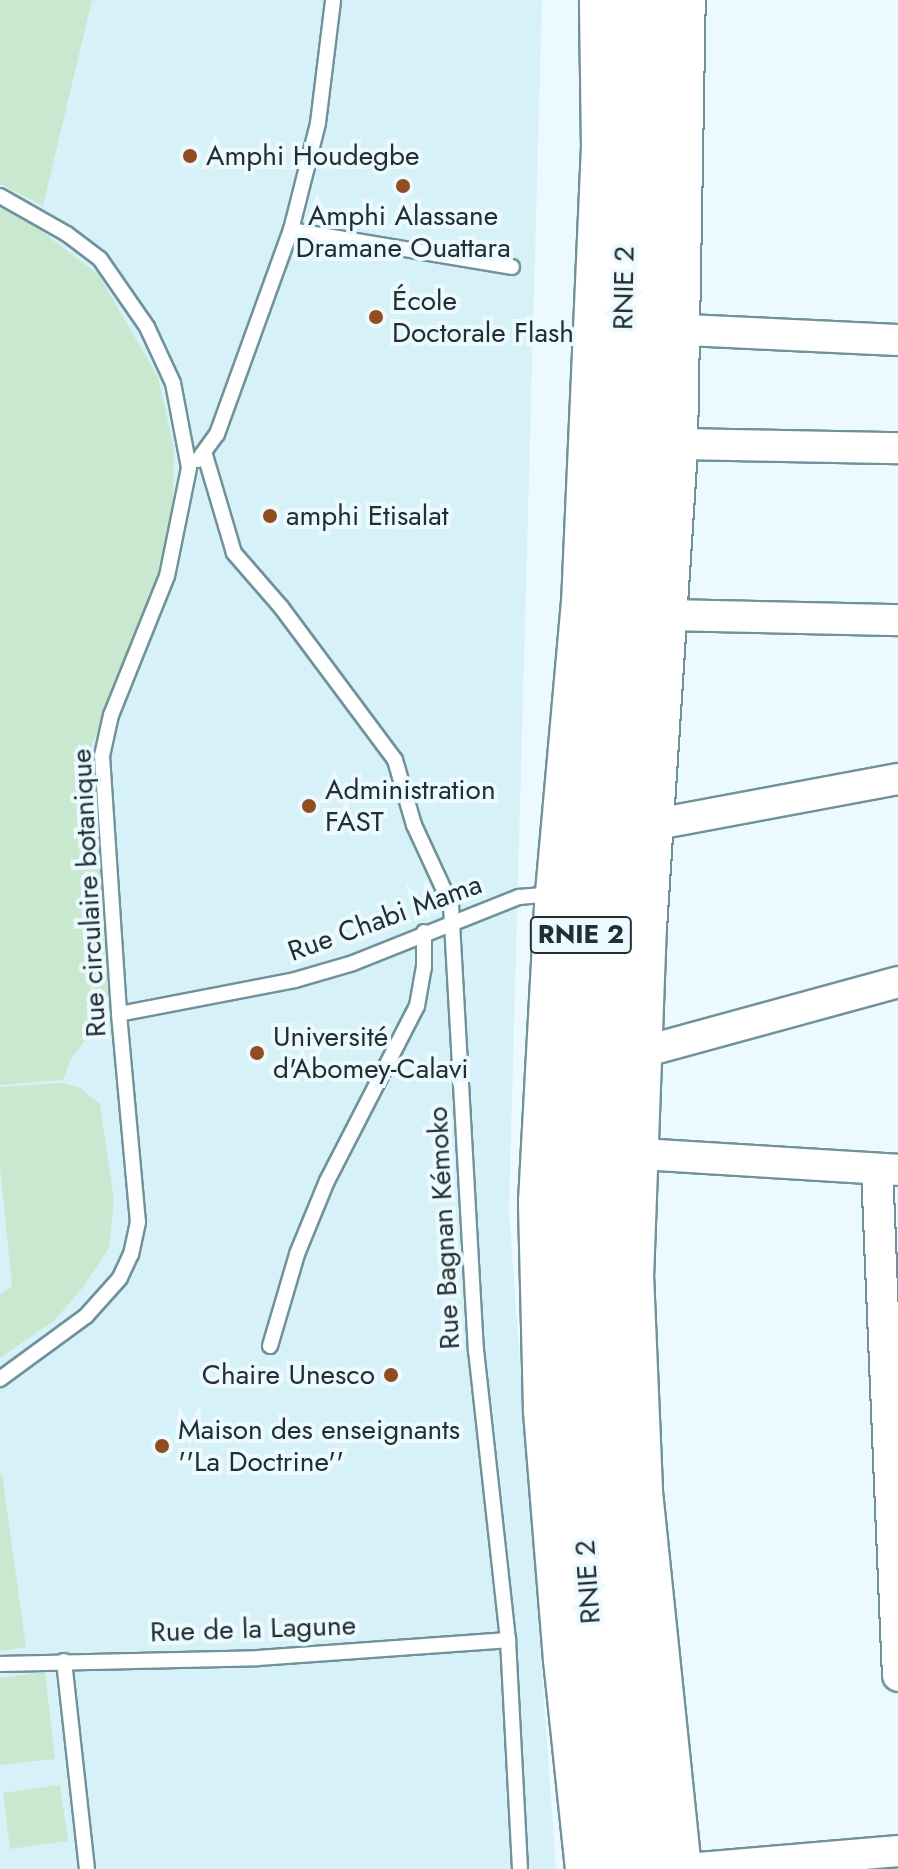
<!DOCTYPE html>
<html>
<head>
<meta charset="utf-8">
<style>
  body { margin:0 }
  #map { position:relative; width:898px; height:1869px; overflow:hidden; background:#ecfaff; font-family:Jost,sans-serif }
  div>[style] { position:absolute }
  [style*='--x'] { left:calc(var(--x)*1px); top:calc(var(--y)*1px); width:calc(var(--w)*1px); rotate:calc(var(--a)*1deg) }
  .built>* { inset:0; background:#d7f1f9 }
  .green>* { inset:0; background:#c8e9cf }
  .roads { filter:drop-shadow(2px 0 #70929b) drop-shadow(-2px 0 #70929b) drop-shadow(0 2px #70929b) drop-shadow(0 -2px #70929b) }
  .lane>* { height:14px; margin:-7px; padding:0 7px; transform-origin:7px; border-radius:7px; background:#fff }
  .street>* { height:30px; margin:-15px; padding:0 15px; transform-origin:15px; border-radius:15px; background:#fff }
  .secondary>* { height:42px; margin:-21px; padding:0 21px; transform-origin:21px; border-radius:21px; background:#fff }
  .highway>* { height:44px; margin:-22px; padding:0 22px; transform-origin:22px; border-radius:22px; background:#fff }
  .dots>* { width:22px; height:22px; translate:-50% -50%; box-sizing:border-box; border:4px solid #ecfaff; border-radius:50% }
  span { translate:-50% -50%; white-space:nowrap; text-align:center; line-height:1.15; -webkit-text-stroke:8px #ecfaff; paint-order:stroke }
  .shield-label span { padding:2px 6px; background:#ecfaff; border:2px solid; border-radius:6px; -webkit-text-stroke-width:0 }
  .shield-label { font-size:26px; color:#212f33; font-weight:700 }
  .poi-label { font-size:28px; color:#212f33 }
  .left { translate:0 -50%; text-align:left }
  .right { translate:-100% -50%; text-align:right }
  .street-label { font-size:28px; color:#212f33 }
</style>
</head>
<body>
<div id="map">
  <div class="built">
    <div style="clip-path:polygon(0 0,542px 0,509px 1210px,556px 1869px,0 1869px)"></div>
  </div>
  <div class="green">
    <div style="clip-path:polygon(0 0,92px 0,43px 206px,0 184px)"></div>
    <div style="clip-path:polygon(0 207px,28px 221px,98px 274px,158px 377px,174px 448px,173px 509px,164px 571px,92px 745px,112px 977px,104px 1015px,70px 1061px,63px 1080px,0 1085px)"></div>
    <div style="clip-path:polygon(61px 1083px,79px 1087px,100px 1104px,114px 1200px,109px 1248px,83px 1287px,55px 1320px,0 1358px,0 1294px,12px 1286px,0 1167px,0 1087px)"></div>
    <div style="clip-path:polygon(2px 1474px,26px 1647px,0 1651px,0 1475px)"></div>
    <div style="clip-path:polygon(45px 1672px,55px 1759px,0 1765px,0 1678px)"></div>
    <div style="clip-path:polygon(60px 1785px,68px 1841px,10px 1849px,3px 1793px)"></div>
  </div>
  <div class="roads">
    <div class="lane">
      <div style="--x:0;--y:196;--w:77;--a:29.6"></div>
      <div style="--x:67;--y:234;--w:41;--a:37.1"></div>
      <div style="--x:100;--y:259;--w:83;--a:55.3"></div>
      <div style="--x:147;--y:327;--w:62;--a:65.1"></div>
      <div style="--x:173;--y:383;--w:86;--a:79.3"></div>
      <div style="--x:189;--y:468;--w:110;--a:101.5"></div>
      <div style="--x:167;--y:576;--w:150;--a:111.9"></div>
      <div style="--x:111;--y:715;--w:42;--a:102.4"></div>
      <div style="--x:102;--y:756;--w:259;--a:86.2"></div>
      <div style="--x:119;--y:1014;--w:209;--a:84.8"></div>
      <div style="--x:138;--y:1222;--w:33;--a:102"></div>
      <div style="--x:131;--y:1254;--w:26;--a:115"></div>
      <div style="--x:120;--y:1278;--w:51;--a:131.8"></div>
      <div style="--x:86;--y:1316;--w:107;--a:143.8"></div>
      <div style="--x:291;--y:230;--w:224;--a:9.5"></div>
      <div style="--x:205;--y:455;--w:102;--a:73.5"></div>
      <div style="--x:234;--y:553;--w:72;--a:49"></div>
      <div style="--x:281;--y:607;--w:191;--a:53.3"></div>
      <div style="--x:395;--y:760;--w:68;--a:73.7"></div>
      <div style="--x:414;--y:825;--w:88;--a:65.2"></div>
      <div style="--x:451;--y:905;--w:446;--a:86.8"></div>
      <div style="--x:476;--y:1350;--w:292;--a:83.7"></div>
      <div style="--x:508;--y:1640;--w:229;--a:87"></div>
      <div style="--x:198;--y:460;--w:32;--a:-54"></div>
      <div style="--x:217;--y:434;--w:217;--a:-70.1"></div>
      <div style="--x:291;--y:230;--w:110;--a:-75.8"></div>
      <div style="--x:318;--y:123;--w:124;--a:-83"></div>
      <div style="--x:119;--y:1014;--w:179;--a:-10.9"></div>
      <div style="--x:295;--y:980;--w:60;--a:-16.3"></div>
      <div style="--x:353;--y:963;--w:179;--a:-21.7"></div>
      <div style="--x:519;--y:897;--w:33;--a:-5"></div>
      <div style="--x:270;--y:1346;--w:96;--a:-73.6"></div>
      <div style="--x:297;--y:1254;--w:79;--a:-67.7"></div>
      <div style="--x:327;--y:1181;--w:197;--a:-62.8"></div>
      <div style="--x:417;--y:1006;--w:40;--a:-80"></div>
      <div style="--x:424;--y:967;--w:35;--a:-90"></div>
      <div style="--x:64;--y:1661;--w:209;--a:83.7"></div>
      <div style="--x:0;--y:1664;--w:258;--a:-1.3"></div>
      <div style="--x:258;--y:1658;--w:251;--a:-4.1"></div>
    </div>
    <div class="street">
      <div style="--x:686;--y:330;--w:212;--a:2.7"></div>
      <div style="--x:682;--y:444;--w:216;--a:1.1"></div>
      <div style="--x:673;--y:615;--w:225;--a:1.3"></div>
      <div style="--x:657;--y:824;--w:245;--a:-10.6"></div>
      <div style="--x:646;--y:1051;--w:261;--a:-15.3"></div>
      <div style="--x:640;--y:1154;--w:258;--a:3.5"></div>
      <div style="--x:877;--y:1169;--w:507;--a:87.63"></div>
      <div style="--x:686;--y:1869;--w:382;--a:-95.9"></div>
      <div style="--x:647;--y:1489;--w:211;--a:-92.4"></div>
      <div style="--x:638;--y:1278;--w:350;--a:-87.9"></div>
      <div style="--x:651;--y:928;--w:485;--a:-86.3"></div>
      <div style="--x:682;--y:444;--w:444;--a:-89"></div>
      <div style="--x:688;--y:1869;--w:211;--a:-4.9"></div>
    </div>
    <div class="secondary">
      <div style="--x:587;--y:1869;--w:210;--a:-96"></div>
      <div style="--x:565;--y:1660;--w:252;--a:-94.6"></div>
      <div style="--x:545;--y:1409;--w:207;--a:-91.4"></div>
      <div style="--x:540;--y:1202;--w:309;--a:-86.9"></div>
      <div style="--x:557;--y:893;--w:290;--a:-84.9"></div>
      <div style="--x:583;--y:604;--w:455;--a:-87.5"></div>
      <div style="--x:603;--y:149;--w:149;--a:-90.8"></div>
    </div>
    <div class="highway">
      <div style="--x:618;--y:1869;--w:217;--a:-96.6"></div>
      <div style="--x:593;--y:1653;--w:251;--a:-93.9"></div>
      <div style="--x:576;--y:1403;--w:258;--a:-91.3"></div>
      <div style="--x:570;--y:1145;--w:251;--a:-86.8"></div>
      <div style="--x:584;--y:894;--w:509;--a:-85.72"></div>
      <div style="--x:622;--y:386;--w:113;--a:-88.5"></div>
      <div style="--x:625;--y:273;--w:273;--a:-90.2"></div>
      <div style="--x:652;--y:1869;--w:221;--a:-96.2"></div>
      <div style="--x:628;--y:1649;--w:255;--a:-93.6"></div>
      <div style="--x:612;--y:1395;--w:238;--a:-91"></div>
      <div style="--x:608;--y:1157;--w:263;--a:-86.7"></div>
      <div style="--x:623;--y:894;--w:271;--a:-85.1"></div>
      <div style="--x:646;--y:624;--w:232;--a:-86.8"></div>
      <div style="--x:659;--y:392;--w:237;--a:-88.8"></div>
      <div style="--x:664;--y:155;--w:155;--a:-90.4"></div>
    </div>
  </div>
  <div class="dots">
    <div style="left:190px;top:156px;background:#914d1f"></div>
    <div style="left:403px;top:186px;background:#914d1f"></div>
    <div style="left:376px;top:317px;background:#914d1f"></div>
    <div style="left:270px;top:516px;background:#914d1f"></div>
    <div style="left:309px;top:806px;background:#914d1f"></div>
    <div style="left:257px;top:1053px;background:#914d1f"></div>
    <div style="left:391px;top:1375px;background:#914d1f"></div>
    <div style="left:162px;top:1446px;background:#914d1f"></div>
  </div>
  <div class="shield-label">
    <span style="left:581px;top:935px">RNIE 2</span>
  </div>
  <div class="poi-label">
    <span class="left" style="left:206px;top:156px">Amphi Houdegbe</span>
    <span style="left:403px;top:232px">Amphi Alassane<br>Dramane Ouattara</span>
    <span class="left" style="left:392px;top:317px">École<br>Doctorale Flash</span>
    <span class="left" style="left:286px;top:516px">amphi Etisalat</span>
    <span class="left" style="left:325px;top:806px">Administration<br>FAST</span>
    <span class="left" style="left:273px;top:1053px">Université<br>d'Abomey-Calavi</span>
    <span class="right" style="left:375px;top:1375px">Chaire Unesco</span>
    <span class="left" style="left:178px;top:1446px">Maison des enseignants<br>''La Doctrine''</span>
  </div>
  <div class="street-label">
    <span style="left:624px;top:288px;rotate:-89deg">RNIE 2</span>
    <span style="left:89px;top:893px;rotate:-93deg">Rue circulaire botanique</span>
    <span style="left:385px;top:918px;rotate:-20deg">Rue Chabi Mama</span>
    <span style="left:444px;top:1228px;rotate:-93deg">Rue Bagnan Kémoko</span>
    <span style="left:588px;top:1582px;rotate:-94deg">RNIE 2</span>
    <span style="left:253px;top:1629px;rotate:-2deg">Rue de la Lagune</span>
  </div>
</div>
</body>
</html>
